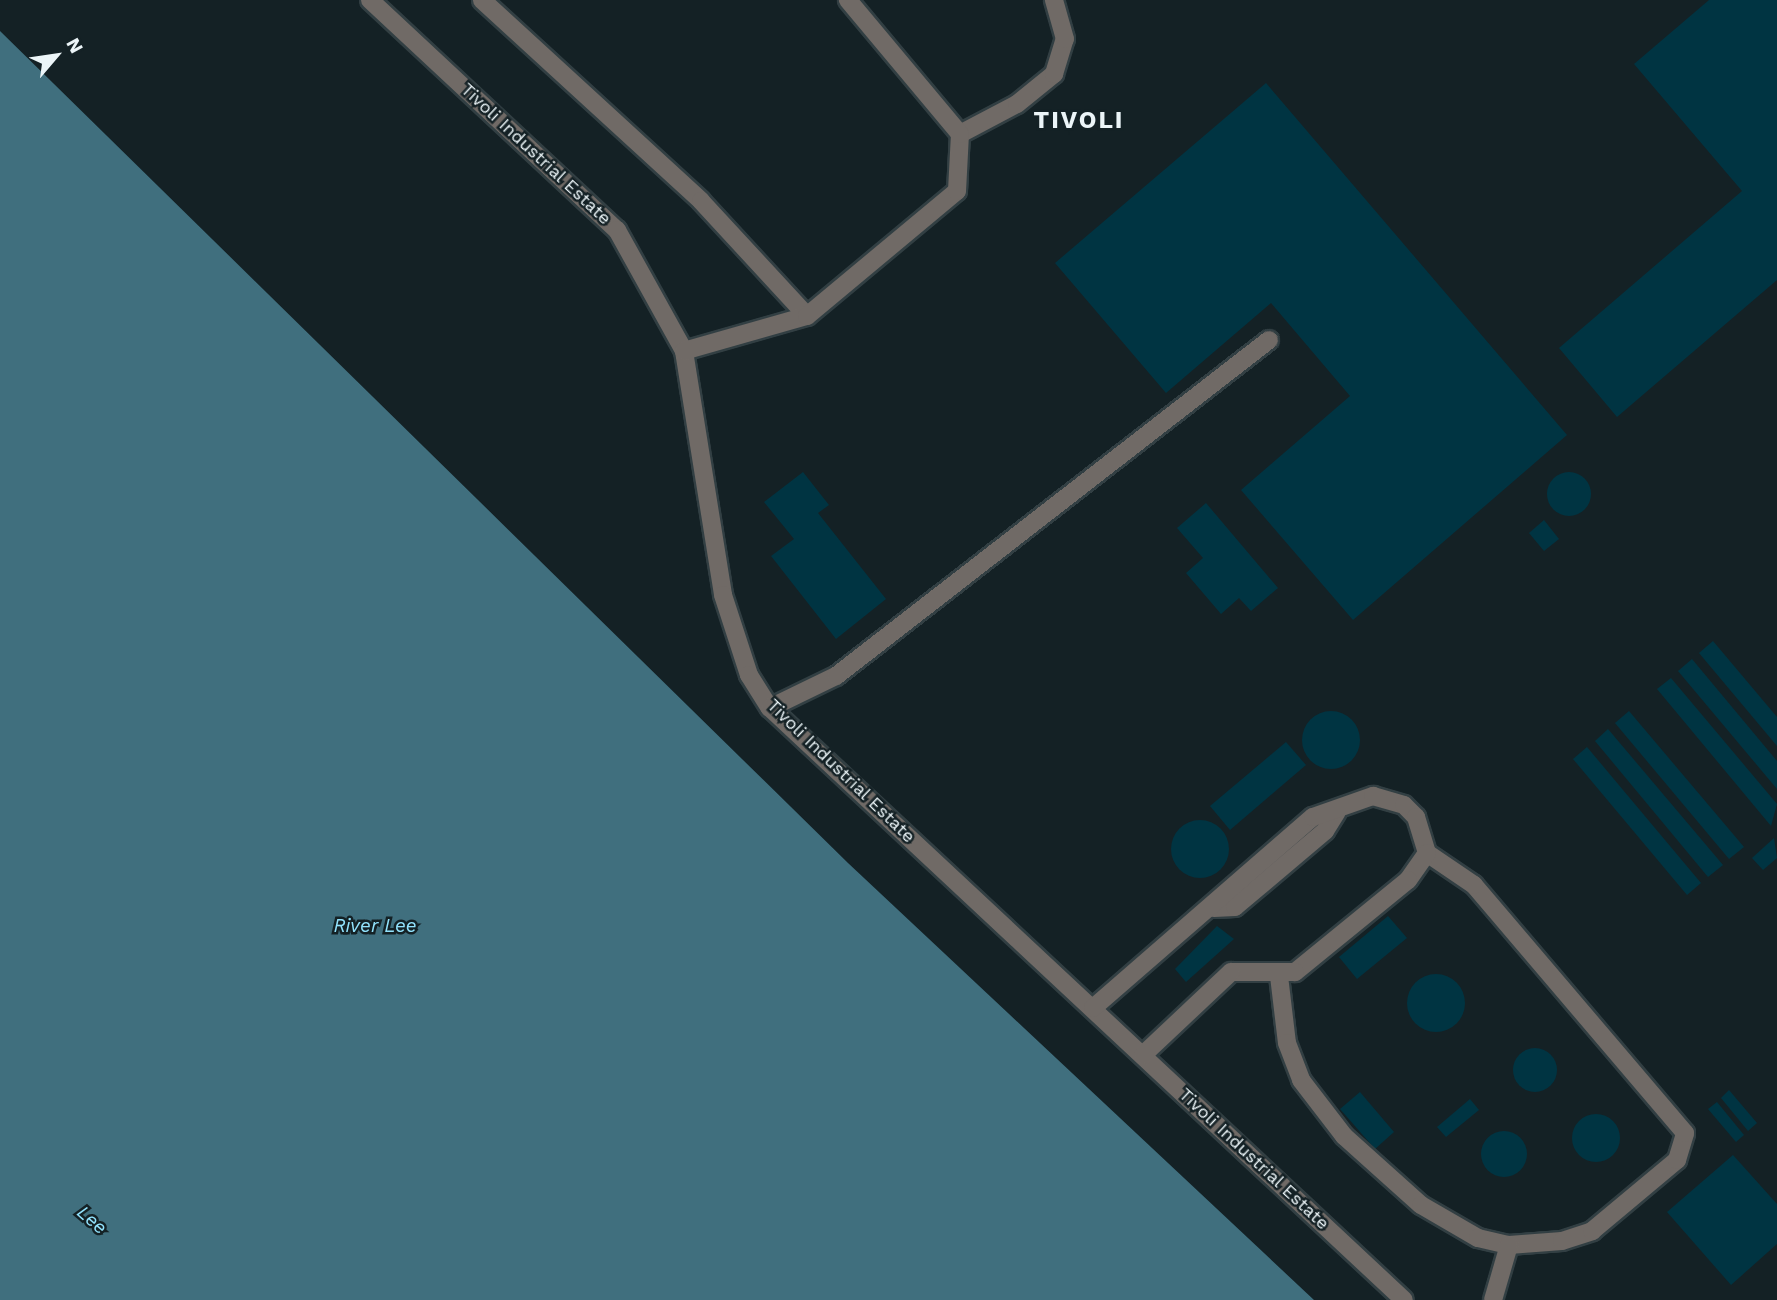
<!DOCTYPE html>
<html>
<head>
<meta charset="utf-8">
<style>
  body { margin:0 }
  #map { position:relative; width:1777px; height:1300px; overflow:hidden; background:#142125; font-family:"Work Sans",sans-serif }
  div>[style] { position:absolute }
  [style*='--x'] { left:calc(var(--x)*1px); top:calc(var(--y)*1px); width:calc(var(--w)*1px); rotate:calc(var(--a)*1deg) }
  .water>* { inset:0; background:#406f7e }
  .building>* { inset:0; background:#003442 }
  .round { border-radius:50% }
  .roads { filter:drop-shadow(2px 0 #323f43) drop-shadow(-2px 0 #323f43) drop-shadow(0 2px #323f43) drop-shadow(0 -2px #323f43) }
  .minor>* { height:18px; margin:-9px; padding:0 9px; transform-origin:9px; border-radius:9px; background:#706a66 }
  span { translate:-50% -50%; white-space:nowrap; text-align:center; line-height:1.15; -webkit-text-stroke:5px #142125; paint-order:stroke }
  .street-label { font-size:18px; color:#ecf5f8 }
  .water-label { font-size:19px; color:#92e3fd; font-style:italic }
  .district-label { font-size:24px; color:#ecf5f8; font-weight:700; letter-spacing:2px }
  .north { position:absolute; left:21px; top:21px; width:70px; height:70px; -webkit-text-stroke:5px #142125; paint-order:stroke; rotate:61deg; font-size:19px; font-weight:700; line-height:28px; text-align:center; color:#ecf5f8 }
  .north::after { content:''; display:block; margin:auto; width:24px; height:32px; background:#ecf5f8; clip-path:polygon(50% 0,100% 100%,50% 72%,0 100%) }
</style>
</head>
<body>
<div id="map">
  <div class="water">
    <div style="clip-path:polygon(0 31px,848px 863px,1314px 1300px,0 1300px)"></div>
  </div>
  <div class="building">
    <div style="clip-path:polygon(1709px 0,1777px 0,1777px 280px,1617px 417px,1559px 348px,1742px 191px,1634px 64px)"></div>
    <div style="clip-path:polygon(1266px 83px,1567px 435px,1353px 620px,1241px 490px,1350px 396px,1271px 303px,1166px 393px,1055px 263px)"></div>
    <div class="round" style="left:1547px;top:472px;width:44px;height:44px"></div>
    <div style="clip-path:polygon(803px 472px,829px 505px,818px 513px,886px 599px,836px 639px,771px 556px,794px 539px,764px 502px)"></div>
    <div style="clip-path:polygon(1206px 503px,1278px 588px,1251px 611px,1239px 598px,1221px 614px,1186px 573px,1203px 558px,1177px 528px)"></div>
    <div style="clip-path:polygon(1544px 520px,1559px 539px,1544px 551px,1529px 533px)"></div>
    <div style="clip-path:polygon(1713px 641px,1777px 717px,1777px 746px,1699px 653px)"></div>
    <div style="clip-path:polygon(1692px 659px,1777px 761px,1777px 789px,1678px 671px)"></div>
    <div style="clip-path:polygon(1671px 678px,1777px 804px,1771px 826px,1657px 689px)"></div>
    <div style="clip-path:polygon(1629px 711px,1744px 847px,1729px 859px,1615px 723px)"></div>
    <div class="round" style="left:1302px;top:711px;width:58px;height:58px"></div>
    <div style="clip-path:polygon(1608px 729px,1723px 865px,1708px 877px,1595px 741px)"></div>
    <div style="clip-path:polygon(1286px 742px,1306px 765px,1230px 830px,1210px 806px)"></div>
    <div style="clip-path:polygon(1587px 747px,1701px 883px,1687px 895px,1573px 759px)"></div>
    <div class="round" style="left:1171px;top:820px;width:58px;height:58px"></div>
    <div style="clip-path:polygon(1774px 838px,1777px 858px,1763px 870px,1752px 858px)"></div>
    <div style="clip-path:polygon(1388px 916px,1407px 938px,1357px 979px,1339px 957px)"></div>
    <div style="clip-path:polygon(1217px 926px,1234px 939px,1186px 982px,1175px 969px)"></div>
    <div class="round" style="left:1407px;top:974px;width:58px;height:58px"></div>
    <div class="round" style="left:1513px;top:1048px;width:44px;height:44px"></div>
    <div style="clip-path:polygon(1729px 1090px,1757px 1123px,1748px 1131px,1721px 1098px)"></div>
    <div style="clip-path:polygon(1360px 1092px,1394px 1132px,1375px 1149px,1340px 1109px)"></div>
    <div style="clip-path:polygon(1470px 1099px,1479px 1110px,1446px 1137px,1437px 1127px)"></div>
    <div style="clip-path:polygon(1717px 1102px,1744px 1135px,1736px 1142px,1708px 1109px)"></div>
    <div class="round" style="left:1572px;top:1114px;width:48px;height:48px"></div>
    <div class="round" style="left:1481px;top:1131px;width:46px;height:46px"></div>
    <div style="clip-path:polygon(1733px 1155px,1777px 1204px,1777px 1244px,1731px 1285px,1667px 1212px)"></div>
  </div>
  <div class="roads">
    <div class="minor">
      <div style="--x:370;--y:0;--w:338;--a:43"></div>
      <div style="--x:617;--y:230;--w:138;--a:61"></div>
      <div style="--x:684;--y:351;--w:247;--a:80.9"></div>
      <div style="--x:723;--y:595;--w:84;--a:72"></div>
      <div style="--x:749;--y:675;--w:39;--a:58"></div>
      <div style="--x:770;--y:708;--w:867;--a:43.04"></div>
      <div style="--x:482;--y:0;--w:297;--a:42.5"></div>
      <div style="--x:701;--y:201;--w:156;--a:47.3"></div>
      <div style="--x:960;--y:134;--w:64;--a:-27.8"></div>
      <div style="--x:1017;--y:104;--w:48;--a:-39"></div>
      <div style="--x:1054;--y:74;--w:37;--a:-73"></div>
      <div style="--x:1065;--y:39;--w:41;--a:-105.8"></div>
      <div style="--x:684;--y:351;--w:128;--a:-15.9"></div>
      <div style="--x:807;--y:316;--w:195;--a:-39.8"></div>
      <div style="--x:957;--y:191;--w:57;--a:-87"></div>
      <div style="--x:960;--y:134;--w:175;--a:-129.9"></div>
      <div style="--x:770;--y:708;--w:73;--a:-25.9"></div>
      <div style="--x:836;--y:676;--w:548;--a:-37.81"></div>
      <div style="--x:1214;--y:908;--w:21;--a:-3"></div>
      <div style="--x:1235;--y:907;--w:118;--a:-40.2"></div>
      <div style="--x:1325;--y:831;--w:22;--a:-58"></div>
      <div style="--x:1279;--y:976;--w:67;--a:83.2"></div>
      <div style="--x:1287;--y:1043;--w:40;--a:69"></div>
      <div style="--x:1301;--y:1080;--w:71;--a:52.5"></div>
      <div style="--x:1344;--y:1136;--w:103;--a:41.9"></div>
      <div style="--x:1421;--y:1205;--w:66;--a:30.1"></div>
      <div style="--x:1478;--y:1238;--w:32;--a:13"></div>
      <div style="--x:1509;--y:1245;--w:53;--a:-4.3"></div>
      <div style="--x:1562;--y:1241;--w:32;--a:-18"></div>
      <div style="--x:1592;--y:1231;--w:111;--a:-39.9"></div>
      <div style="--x:1677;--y:1160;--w:28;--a:-73"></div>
      <div style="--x:1685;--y:1133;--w:326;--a:-130.4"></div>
      <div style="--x:1474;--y:885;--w:57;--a:-145.8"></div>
      <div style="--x:1093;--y:1008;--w:291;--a:-41"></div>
      <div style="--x:1313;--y:817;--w:64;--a:-19.3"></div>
      <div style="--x:1373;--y:796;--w:32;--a:16"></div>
      <div style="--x:1404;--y:805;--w:17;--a:45"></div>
      <div style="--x:1416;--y:817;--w:38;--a:73"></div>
      <div style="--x:1427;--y:853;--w:33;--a:125"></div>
      <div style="--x:1408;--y:880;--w:146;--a:140.8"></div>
      <div style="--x:1295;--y:972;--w:64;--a:180"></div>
      <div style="--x:1231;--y:972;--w:121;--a:136.7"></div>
      <div style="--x:1493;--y:1300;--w:57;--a:-73.8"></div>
    </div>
  </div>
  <div class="street-label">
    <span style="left:536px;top:154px;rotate:43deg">Tivoli Industrial Estate</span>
    <span style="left:841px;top:771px;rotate:44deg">Tivoli Industrial Estate</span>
    <span style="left:1254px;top:1159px;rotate:43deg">Tivoli Industrial Estate</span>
  </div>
  <div class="water-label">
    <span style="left:375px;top:926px">River Lee</span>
    <span style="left:92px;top:1220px;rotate:41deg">Lee</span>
  </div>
  <div class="district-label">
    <span style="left:1079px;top:121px">TIVOLI</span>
  </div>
  <div class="north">N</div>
</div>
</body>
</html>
